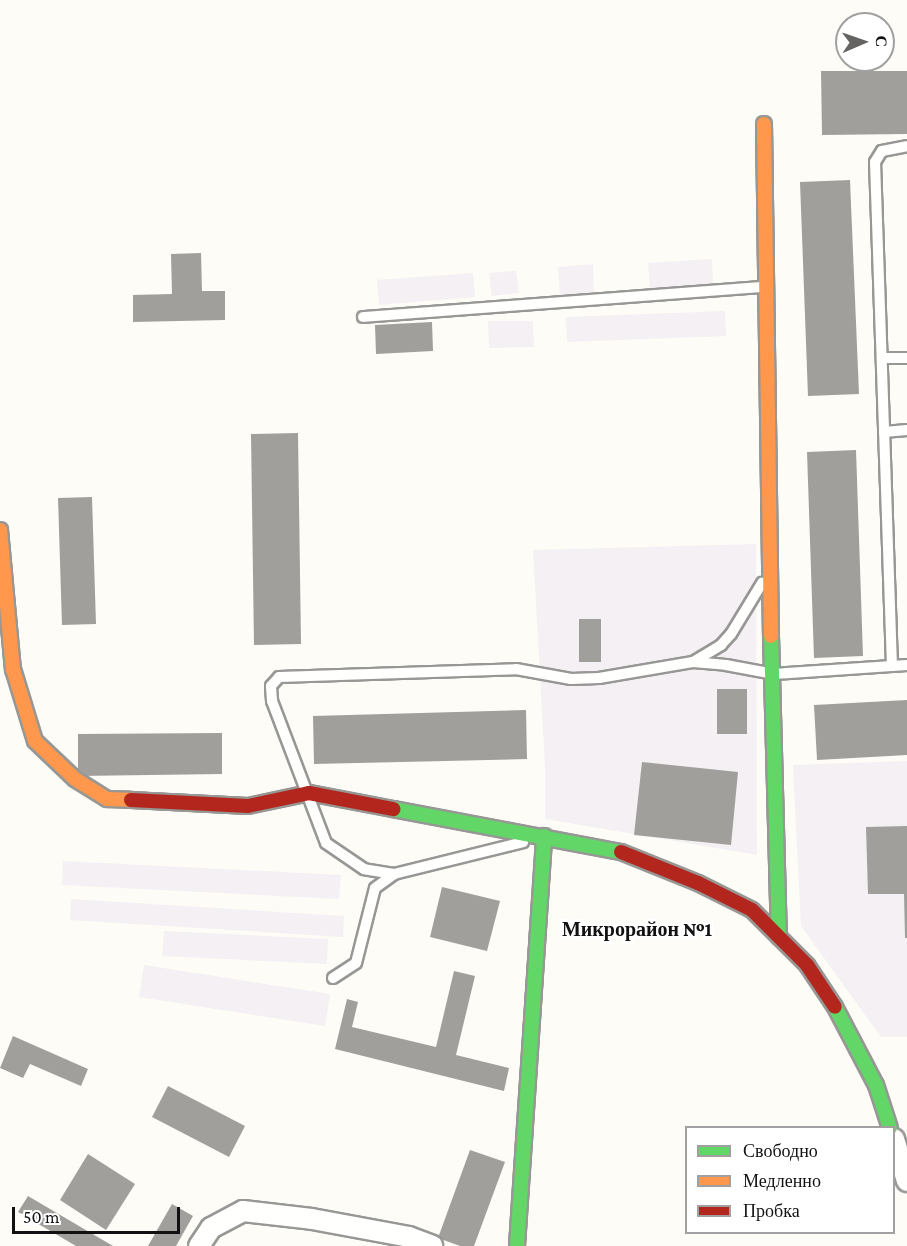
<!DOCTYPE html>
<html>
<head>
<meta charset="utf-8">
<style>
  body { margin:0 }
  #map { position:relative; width:907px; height:1246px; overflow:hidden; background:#fdfcf7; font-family:"Crimson Pro",serif }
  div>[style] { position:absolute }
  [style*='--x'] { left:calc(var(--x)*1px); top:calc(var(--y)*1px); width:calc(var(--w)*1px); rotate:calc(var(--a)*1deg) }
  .industrial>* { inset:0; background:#f5f0f3 }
  .building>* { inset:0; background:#a19f9c }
  .roads { filter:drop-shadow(2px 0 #979795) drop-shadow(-2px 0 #979795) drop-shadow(0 2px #979795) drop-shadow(0 -2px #979795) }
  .lane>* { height:10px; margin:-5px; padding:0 5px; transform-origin:5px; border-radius:5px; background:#fffffe }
  .street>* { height:20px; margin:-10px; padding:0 10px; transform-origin:10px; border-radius:10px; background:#fffffe }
  .fast>* { height:14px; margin:-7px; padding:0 7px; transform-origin:7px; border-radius:7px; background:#63d668 }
  .slow>* { height:14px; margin:-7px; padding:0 7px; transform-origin:7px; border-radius:7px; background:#ff974d }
  .jam>* { height:14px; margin:-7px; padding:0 7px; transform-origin:7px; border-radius:7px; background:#b3261e }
  span { translate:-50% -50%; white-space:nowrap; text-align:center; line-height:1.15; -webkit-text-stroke:6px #fff; paint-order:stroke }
  .quarter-label { font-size:20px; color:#111; font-weight:700 }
  .legend { position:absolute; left:685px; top:1126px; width:210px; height:108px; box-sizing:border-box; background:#fff; border:2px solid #a0a0a0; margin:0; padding:8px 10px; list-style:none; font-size:18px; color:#111 }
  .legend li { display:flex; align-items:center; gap:12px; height:30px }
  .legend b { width:30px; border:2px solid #a0a0a0 }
  .north { position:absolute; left:835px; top:12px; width:60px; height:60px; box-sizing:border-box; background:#fff; border:2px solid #a0a0a0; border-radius:50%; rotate:88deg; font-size:16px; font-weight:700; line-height:24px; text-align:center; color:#111 }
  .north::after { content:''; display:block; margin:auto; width:21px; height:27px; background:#646362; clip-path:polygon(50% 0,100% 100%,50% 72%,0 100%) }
  .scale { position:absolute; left:12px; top:1207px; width:168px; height:27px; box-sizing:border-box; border:3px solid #111; border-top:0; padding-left:8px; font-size:18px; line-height:21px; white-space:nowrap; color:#111; -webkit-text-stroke:4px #fff; paint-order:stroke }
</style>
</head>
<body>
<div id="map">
  <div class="industrial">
    <div style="clip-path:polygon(712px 259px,713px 285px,650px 289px,648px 263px)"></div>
    <div style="clip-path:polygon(593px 264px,594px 294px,560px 296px,558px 267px)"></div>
    <div style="clip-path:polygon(516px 271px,519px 293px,492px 296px,489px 273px)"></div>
    <div style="clip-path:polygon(473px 273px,475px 297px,379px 305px,377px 280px)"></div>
    <div style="clip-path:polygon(725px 311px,726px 336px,567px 342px,566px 317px)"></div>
    <div style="clip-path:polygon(488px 321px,533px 321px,534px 347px,489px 348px)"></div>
    <div style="clip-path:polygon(756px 544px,757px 855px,545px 819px,545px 766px,533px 550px)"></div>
    <div style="clip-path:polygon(907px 761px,907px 1037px,881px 1037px,801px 926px,793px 765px)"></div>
    <div style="clip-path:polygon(63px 861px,341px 875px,339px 899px,62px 885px)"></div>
    <div style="clip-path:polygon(71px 899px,344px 916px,343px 937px,70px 920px)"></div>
    <div style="clip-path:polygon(164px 931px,328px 939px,327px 964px,162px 956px)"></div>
    <div style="clip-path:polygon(144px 965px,330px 994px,325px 1026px,139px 997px)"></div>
  </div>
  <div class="building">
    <div style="clip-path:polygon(821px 71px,907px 71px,907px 134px,822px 135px)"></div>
    <div style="clip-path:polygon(850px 180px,859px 394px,808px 396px,800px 182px)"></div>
    <div style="clip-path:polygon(201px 253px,202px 291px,225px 291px,225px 320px,133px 322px,133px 295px,172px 294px,171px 254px)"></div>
    <div style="clip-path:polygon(432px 322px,433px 351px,376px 354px,375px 325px)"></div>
    <div style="clip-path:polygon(298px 433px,301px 644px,254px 645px,251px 434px)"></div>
    <div style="clip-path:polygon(856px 450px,863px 656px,814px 658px,807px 452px)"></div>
    <div style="clip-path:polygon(92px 497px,96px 624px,62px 625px,58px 498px)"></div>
    <div style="clip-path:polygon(579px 619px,601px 619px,601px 662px,579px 662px)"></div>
    <div style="clip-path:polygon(717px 689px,747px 689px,747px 734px,717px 734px)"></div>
    <div style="clip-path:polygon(907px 700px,907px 755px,817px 760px,814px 705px)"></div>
    <div style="clip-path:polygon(526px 710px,527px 759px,314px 764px,313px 716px)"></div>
    <div style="clip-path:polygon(222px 733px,222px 774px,78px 776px,78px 734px)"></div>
    <div style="clip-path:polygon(642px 762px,738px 772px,731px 845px,634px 835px)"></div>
    <div style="clip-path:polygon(907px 826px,907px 938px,905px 938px,904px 894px,868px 894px,866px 827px)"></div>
    <div style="clip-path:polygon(442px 887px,500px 901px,487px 951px,430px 937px)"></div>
    <div style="clip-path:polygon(454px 971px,475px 976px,456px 1055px,509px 1068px,504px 1091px,335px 1049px,347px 999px,358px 1002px,352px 1027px,436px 1047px)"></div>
    <div style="clip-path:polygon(13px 1036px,88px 1069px,81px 1086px,30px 1064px,23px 1078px,0 1068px)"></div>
    <div style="clip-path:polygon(168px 1086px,245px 1126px,229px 1157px,152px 1117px)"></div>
    <div style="clip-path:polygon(470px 1150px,505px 1162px,474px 1246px,460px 1246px,438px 1238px)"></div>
    <div style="clip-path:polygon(88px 1154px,135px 1184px,106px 1230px,60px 1200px)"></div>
    <div style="clip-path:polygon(28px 1196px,113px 1246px,76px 1246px,18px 1212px)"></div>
    <div style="clip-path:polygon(172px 1204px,193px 1216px,176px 1246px,148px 1246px)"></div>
  </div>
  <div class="roads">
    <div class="lane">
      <div style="--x:363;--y:317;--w:401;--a:-4.3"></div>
      <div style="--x:882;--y:358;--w:25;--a:0"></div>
      <div style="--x:884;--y:432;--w:23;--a:-5"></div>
      <div style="--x:693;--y:662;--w:33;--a:-31"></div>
      <div style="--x:721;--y:645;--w:15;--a:-48"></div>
      <div style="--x:731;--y:634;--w:60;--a:-58.7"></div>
      <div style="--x:892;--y:666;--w:15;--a:-4"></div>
      <div style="--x:394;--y:874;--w:30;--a:-171"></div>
      <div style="--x:364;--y:869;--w:46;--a:-145.6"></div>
      <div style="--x:326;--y:843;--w:152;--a:-110.8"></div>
      <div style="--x:272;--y:701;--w:15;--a:-94"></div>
      <div style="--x:271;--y:686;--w:12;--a:-48"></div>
      <div style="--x:279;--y:677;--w:237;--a:-1.9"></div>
      <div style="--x:516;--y:669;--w:56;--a:10.3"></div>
      <div style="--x:571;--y:679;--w:28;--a:-2"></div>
      <div style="--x:599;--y:678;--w:95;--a:-9.7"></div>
      <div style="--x:693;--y:662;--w:33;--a:5"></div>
      <div style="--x:726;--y:665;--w:49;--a:10.6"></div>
      <div style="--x:774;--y:674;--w:118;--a:-3.9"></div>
      <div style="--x:892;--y:666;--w:504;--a:-91.93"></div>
      <div style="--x:875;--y:162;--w:13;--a:-58"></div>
      <div style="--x:882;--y:151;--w:25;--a:-11"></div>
      <div style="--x:333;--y:978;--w:27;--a:-33"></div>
      <div style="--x:356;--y:963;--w:77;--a:-75.8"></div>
      <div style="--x:375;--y:888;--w:24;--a:-36"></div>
      <div style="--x:394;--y:874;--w:133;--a:-13.9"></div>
    </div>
    <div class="street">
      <div style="--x:894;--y:1139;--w:44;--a:72.8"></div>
      <div style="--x:199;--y:1246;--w:22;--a:-56"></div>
      <div style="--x:211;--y:1228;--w:36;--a:-28"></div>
      <div style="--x:243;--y:1211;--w:69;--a:6.6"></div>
      <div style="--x:312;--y:1219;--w:99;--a:10.5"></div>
      <div style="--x:409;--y:1237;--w:25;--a:21"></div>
    </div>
    <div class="fast">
      <div style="--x:771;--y:636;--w:301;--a:88.5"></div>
      <div style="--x:393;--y:809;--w:232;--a:10.7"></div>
      <div style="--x:835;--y:1007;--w:88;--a:62.3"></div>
      <div style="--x:876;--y:1085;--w:45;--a:72"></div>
      <div style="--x:517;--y:1246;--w:411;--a:-86.2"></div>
    </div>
    <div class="slow">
      <div style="--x:764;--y:124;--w:512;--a:89.22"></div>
      <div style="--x:0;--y:530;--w:140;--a:84.7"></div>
      <div style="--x:13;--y:669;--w:75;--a:73"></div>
      <div style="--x:35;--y:741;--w:55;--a:43.5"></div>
      <div style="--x:75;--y:779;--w:38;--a:32"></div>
      <div style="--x:107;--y:799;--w:24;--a:2"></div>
    </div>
    <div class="jam">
      <div style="--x:131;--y:800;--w:117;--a:2.9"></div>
      <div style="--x:248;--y:806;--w:62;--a:-12"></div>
      <div style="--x:309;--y:793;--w:86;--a:10.8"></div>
      <div style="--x:621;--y:852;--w:83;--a:21.9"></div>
      <div style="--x:698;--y:883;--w:60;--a:26.6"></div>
      <div style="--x:752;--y:910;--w:78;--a:45"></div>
      <div style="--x:807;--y:965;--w:50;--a:56.3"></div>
    </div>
  </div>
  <div class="quarter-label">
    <span style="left:637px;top:929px">Микрорайон №1</span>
  </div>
  <ul class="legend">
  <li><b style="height:8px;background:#63d668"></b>Свободно</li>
  <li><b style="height:8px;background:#ff974d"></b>Медленно</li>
  <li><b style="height:8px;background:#b3261e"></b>Пробка</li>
  </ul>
  <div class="north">С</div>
  <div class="scale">50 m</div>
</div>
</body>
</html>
